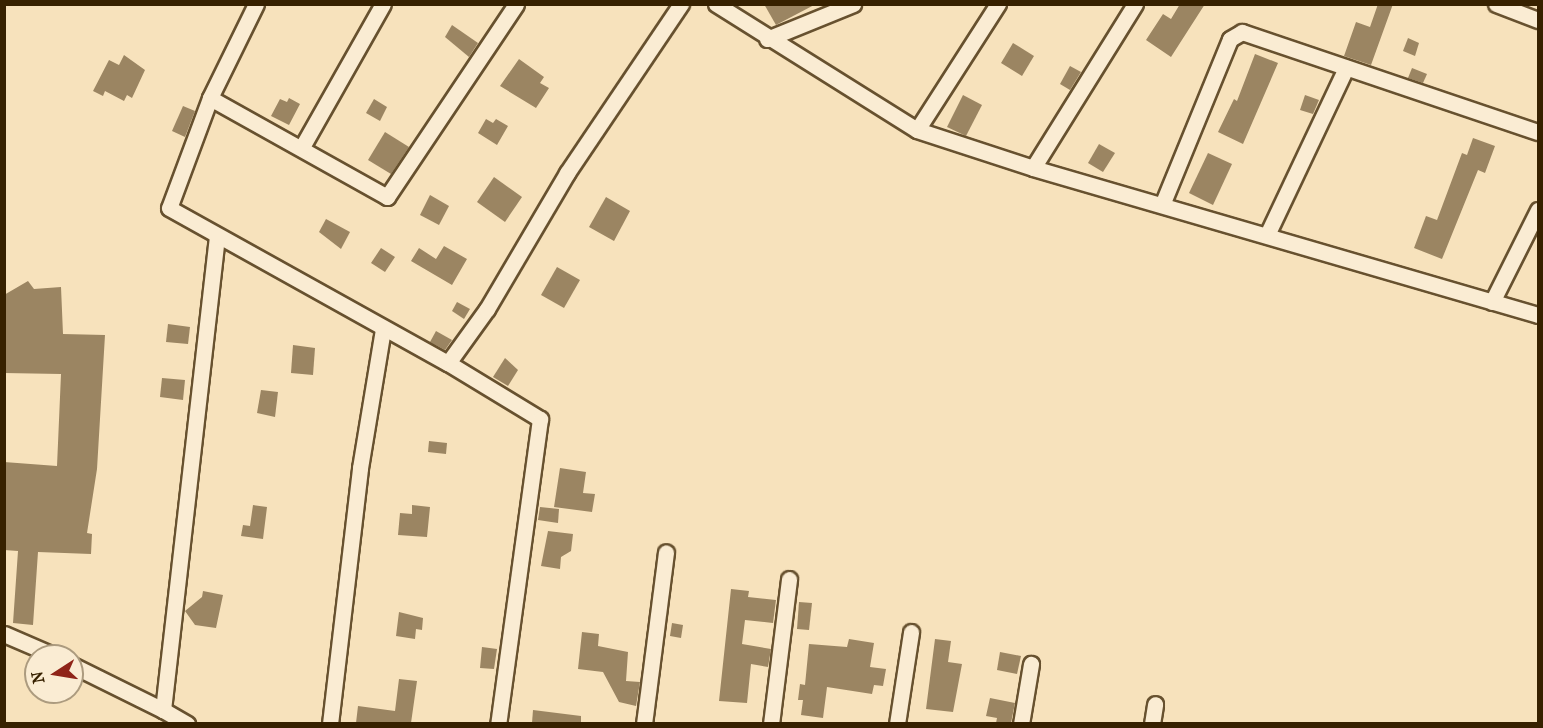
<!DOCTYPE html>
<html>
<head>
<meta charset="utf-8">
<style>
  body { margin:0 }
  #map { position:relative; width:1543px; height:728px; overflow:hidden; background:#f7e2bc; font-family:"IM FELL French Canon",serif }
  div>[style] { position:absolute }
  [style*='--x'] { left:calc(var(--x)*1px); top:calc(var(--y)*1px); width:calc(var(--w)*1px); rotate:calc(var(--a)*1deg) }
  .building>* { inset:0; background:#9b8562 }
  .roads { filter:drop-shadow(2px 0 #67512f) drop-shadow(-2px 0 #67512f) drop-shadow(0 2px #67512f) drop-shadow(0 -2px #67512f) }
  .street>* { height:15px; margin:-7.5px; padding:0 7.5px; transform-origin:7.5px; border-radius:7.5px; background:#faecd3 }
  span { translate:-50% -50%; white-space:nowrap; text-align:center; line-height:1.15; -webkit-text-stroke:4.5px #faecd3; paint-order:stroke }
  .frame { position:absolute; inset:0; border:6px solid #372100; pointer-events:none }
  .north { position:absolute; left:24px; top:644px; width:60px; height:60px; box-sizing:border-box; background:#faecd3; border:2px solid #ac9b7f; border-radius:50%; rotate:258deg; font-size:16px; font-weight:700; line-height:24px; text-align:center; color:#372100 }
  .north::after { content:''; display:block; margin:auto; width:21px; height:27px; background:#8f2418; clip-path:polygon(50% 0,100% 100%,50% 72%,0 100%) }
</style>
</head>
<body>
<div id="map">
  <div class="building">
    <div style="clip-path:polygon(764px 4px,816px 4px,776px 25px)"></div>
    <div style="clip-path:polygon(1180px 4px,1205px 4px,1171px 57px,1146px 40px,1163px 14px,1171px 19px)"></div>
    <div style="clip-path:polygon(1378px 4px,1393px 4px,1371px 65px,1344px 56px,1356px 22px,1370px 27px)"></div>
    <div style="clip-path:polygon(452px 25px,478px 43px,469px 57px,445px 37px)"></div>
    <div style="clip-path:polygon(1408px 38px,1419px 43px,1415px 56px,1403px 51px)"></div>
    <div style="clip-path:polygon(1013px 43px,1034px 56px,1022px 76px,1001px 63px)"></div>
    <div style="clip-path:polygon(1255px 54px,1278px 63px,1243px 144px,1218px 132px,1234px 99px,1237px 101px)"></div>
    <div style="clip-path:polygon(124px 55px,145px 70px,132px 98px,127px 95px,124px 101px,105px 91px,103px 96px,93px 91px,109px 60px,119px 65px)"></div>
    <div style="clip-path:polygon(519px 59px,544px 77px,540px 83px,549px 88px,536px 108px,500px 86px)"></div>
    <div style="clip-path:polygon(1070px 66px,1081px 72px,1070px 90px,1060px 84px)"></div>
    <div style="clip-path:polygon(1412px 68px,1427px 74px,1423px 83px,1408px 78px)"></div>
    <div style="clip-path:polygon(963px 95px,982px 105px,966px 136px,947px 127px)"></div>
    <div style="clip-path:polygon(1305px 95px,1319px 100px,1313px 114px,1300px 110px)"></div>
    <div style="clip-path:polygon(289px 98px,300px 104px,289px 125px,271px 116px,280px 99px,287px 102px)"></div>
    <div style="clip-path:polygon(374px 99px,387px 107px,380px 121px,366px 113px)"></div>
    <div style="clip-path:polygon(183px 106px,195px 111px,185px 137px,172px 131px)"></div>
    <div style="clip-path:polygon(486px 119px,493px 123px,496px 119px,508px 126px,497px 145px,478px 133px)"></div>
    <div style="clip-path:polygon(385px 132px,409px 147px,391px 174px,368px 160px)"></div>
    <div style="clip-path:polygon(1473px 138px,1495px 146px,1485px 173px,1478px 170px,1442px 259px,1414px 248px,1426px 216px,1437px 220px,1462px 153px,1467px 155px)"></div>
    <div style="clip-path:polygon(1099px 144px,1115px 153px,1103px 172px,1088px 163px)"></div>
    <div style="clip-path:polygon(1208px 153px,1232px 164px,1213px 205px,1189px 193px)"></div>
    <div style="clip-path:polygon(494px 177px,522px 197px,505px 222px,477px 202px)"></div>
    <div style="clip-path:polygon(430px 195px,449px 206px,439px 225px,420px 215px)"></div>
    <div style="clip-path:polygon(606px 197px,630px 211px,614px 241px,589px 227px)"></div>
    <div style="clip-path:polygon(326px 219px,350px 232px,341px 249px,319px 232px)"></div>
    <div style="clip-path:polygon(444px 246px,467px 259px,452px 285px,411px 261px,419px 248px,436px 259px)"></div>
    <div style="clip-path:polygon(381px 248px,395px 257px,385px 272px,371px 263px)"></div>
    <div style="clip-path:polygon(557px 267px,580px 280px,564px 308px,541px 295px)"></div>
    <div style="clip-path:polygon(28px 281px,34px 289px,61px 287px,63px 334px,105px 335px,97px 469px,87px 533px,92px 534px,91px 554px,38px 552px,33px 625px,13px 623px,18px 551px,4px 550px,4px 462px,57px 466px,61px 374px,4px 373px,4px 295px)"></div>
    <div style="clip-path:polygon(457px 302px,470px 309px,464px 319px,452px 311px)"></div>
    <div style="clip-path:polygon(168px 324px,190px 327px,188px 344px,166px 342px)"></div>
    <div style="clip-path:polygon(436px 331px,452px 340px,445px 350px,430px 342px)"></div>
    <div style="clip-path:polygon(293px 345px,315px 348px,313px 375px,291px 373px)"></div>
    <div style="clip-path:polygon(505px 358px,518px 370px,508px 386px,493px 377px)"></div>
    <div style="clip-path:polygon(162px 378px,185px 380px,183px 400px,160px 397px)"></div>
    <div style="clip-path:polygon(261px 390px,278px 392px,275px 417px,257px 413px)"></div>
    <div style="clip-path:polygon(429px 441px,447px 443px,446px 454px,428px 452px)"></div>
    <div style="clip-path:polygon(560px 468px,586px 472px,583px 493px,595px 494px,592px 512px,554px 507px)"></div>
    <div style="clip-path:polygon(253px 505px,267px 507px,263px 539px,241px 536px,243px 525px,250px 526px)"></div>
    <div style="clip-path:polygon(412px 505px,430px 507px,427px 537px,398px 535px,400px 513px,412px 514px)"></div>
    <div style="clip-path:polygon(540px 507px,559px 509px,558px 523px,538px 520px)"></div>
    <div style="clip-path:polygon(548px 531px,573px 534px,571px 551px,561px 557px,560px 569px,541px 566px)"></div>
    <div style="clip-path:polygon(731px 589px,749px 591px,748px 597px,776px 600px,773px 623px,745px 620px,742px 644px,771px 649px,768px 667px,751px 664px,747px 703px,719px 701px)"></div>
    <div style="clip-path:polygon(203px 591px,223px 595px,216px 628px,195px 625px,185px 611px,202px 597px)"></div>
    <div style="clip-path:polygon(799px 602px,812px 603px,809px 630px,797px 629px)"></div>
    <div style="clip-path:polygon(399px 612px,423px 618px,422px 630px,416px 629px,415px 639px,396px 636px)"></div>
    <div style="clip-path:polygon(672px 623px,683px 625px,681px 638px,670px 636px)"></div>
    <div style="clip-path:polygon(582px 632px,599px 634px,598px 646px,628px 652px,626px 681px,640px 682px,636px 706px,619px 702px,603px 672px,578px 669px)"></div>
    <div style="clip-path:polygon(849px 639px,874px 643px,870px 667px,886px 669px,883px 686px,874px 685px,872px 694px,827px 687px,823px 718px,801px 715px,803px 700px,798px 700px,800px 684px,805px 685px,809px 644px,847px 647px)"></div>
    <div style="clip-path:polygon(935px 639px,951px 641px,948px 662px,962px 664px,953px 712px,926px 709px)"></div>
    <div style="clip-path:polygon(482px 647px,497px 649px,494px 669px,480px 668px)"></div>
    <div style="clip-path:polygon(1000px 652px,1021px 656px,1017px 674px,997px 670px)"></div>
    <div style="clip-path:polygon(399px 679px,417px 681px,411px 723px,356px 723px,358px 706px,395px 711px)"></div>
    <div style="clip-path:polygon(990px 698px,1015px 703px,1011px 723px,996px 723px,997px 718px,986px 716px)"></div>
    <div style="clip-path:polygon(533px 710px,581px 716px,581px 723px,532px 723px)"></div>
  </div>
  <div class="roads">
    <div class="street">
      <div style="--x:256;--y:4;--w:105;--a:116.1"></div>
      <div style="--x:210;--y:98;--w:117;--a:110.4"></div>
      <div style="--x:169;--y:208;--w:319;--a:29.1"></div>
      <div style="--x:448;--y:363;--w:108;--a:31.3"></div>
      <div style="--x:540;--y:419;--w:308;--a:97.8"></div>
      <div style="--x:716;--y:4;--w:237;--a:32.1"></div>
      <div style="--x:917;--y:130;--w:122;--a:18.1"></div>
      <div style="--x:1033;--y:168;--w:526;--a:16.23"></div>
      <div style="--x:1496;--y:4;--w:45;--a:20.9"></div>
      <div style="--x:767;--y:39;--w:93;--a:-22.1"></div>
      <div style="--x:210;--y:98;--w:203;--a:29.2"></div>
      <div style="--x:387;--y:197;--w:232;--a:-56.2"></div>
      <div style="--x:917;--y:130;--w:150;--a:-57.3"></div>
      <div style="--x:302;--y:147;--w:164;--a:-60.5"></div>
      <div style="--x:1033;--y:168;--w:193;--a:-58.1"></div>
      <div style="--x:1162;--y:205;--w:179;--a:-67.7"></div>
      <div style="--x:1230;--y:39;--w:14;--a:-30"></div>
      <div style="--x:1242;--y:32;--w:312;--a:18.7"></div>
      <div style="--x:1267;--y:235;--w:185;--a:-64.7"></div>
      <div style="--x:1492;--y:302;--w:103;--a:-63.4"></div>
      <div style="--x:448;--y:363;--w:67;--a:-54.2"></div>
      <div style="--x:487;--y:309;--w:158;--a:-59.5"></div>
      <div style="--x:567;--y:173;--w:204;--a:-56"></div>
      <div style="--x:4;--y:634;--w:56;--a:23.3"></div>
      <div style="--x:72;--y:665;--w:102;--a:26.3"></div>
      <div style="--x:163;--y:710;--w:477;--a:-83.5"></div>
      <div style="--x:163;--y:710;--w:28;--a:30"></div>
      <div style="--x:330;--y:724;--w:258;--a:-83.3"></div>
      <div style="--x:360;--y:468;--w:141;--a:-80.6"></div>
      <div style="--x:644;--y:724;--w:173;--a:-82.7"></div>
      <div style="--x:771;--y:724;--w:146;--a:-82.9"></div>
      <div style="--x:897;--y:724;--w:93;--a:-81.3"></div>
      <div style="--x:1021;--y:724;--w:61;--a:-80.5"></div>
      <div style="--x:1152;--y:724;--w:20;--a:-81"></div>
    </div>
  </div>
  <div class="frame"></div>
  <div class="north">N</div>
</div>
</body>
</html>
